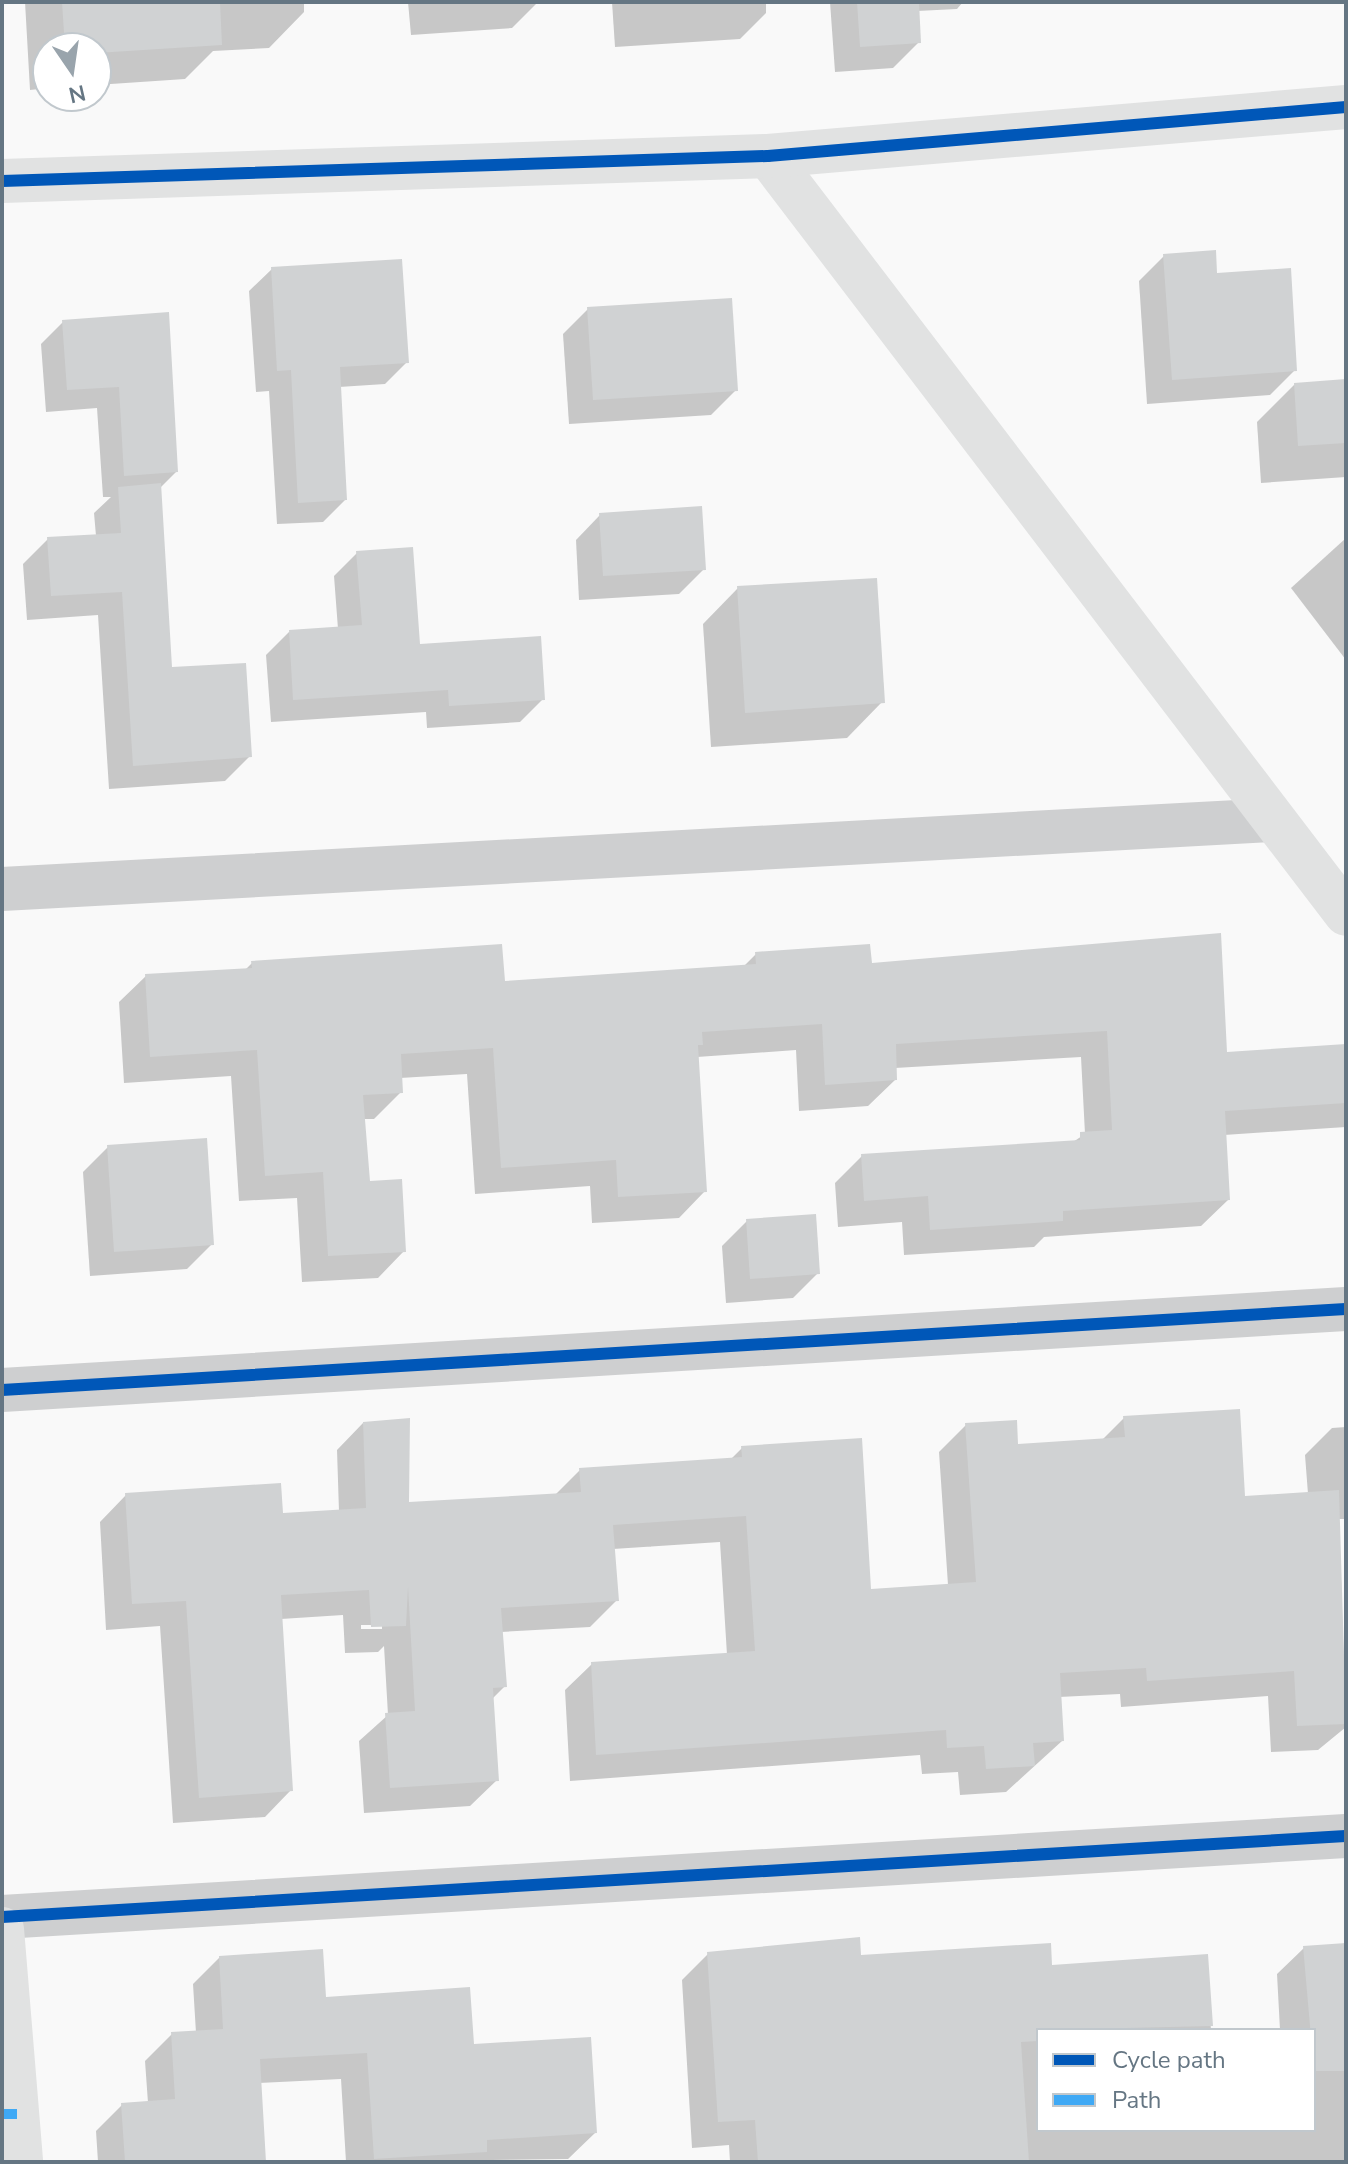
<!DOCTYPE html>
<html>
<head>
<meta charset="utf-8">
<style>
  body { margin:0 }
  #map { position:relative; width:1348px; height:2164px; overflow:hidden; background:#f9f9f9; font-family:"Nunito Sans",sans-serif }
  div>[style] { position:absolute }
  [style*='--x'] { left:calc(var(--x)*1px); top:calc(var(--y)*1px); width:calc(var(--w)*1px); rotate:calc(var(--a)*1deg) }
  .shadow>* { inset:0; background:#0003 }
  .building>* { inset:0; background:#d0d2d3 }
  .street>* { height:44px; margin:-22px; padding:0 22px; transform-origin:22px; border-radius:22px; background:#cecfd0 }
  .secondary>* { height:44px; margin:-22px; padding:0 22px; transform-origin:22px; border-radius:22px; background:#e1e2e2 }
  .quiet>* { height:10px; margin-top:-5px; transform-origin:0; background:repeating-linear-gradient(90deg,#3fa9f5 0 20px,transparent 0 30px) }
  .cycleway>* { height:12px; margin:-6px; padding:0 6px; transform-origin:6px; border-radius:6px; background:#0057b8 }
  span { translate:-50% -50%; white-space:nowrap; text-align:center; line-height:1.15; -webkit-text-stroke:8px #fff; paint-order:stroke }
  .frame { position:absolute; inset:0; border:4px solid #657683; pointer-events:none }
  .legend { position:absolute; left:1036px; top:2028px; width:280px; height:104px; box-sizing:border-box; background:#fff; border:2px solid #c1c8cd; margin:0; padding:10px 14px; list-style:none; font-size:24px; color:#657683 }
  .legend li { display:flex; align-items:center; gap:16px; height:40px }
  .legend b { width:40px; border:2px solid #c1c8cd }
  .north { position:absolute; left:32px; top:32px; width:80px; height:80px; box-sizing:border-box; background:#fff; border:2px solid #c1c8cd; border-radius:50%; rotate:167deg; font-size:22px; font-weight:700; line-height:32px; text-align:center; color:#657683 }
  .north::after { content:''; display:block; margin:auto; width:28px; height:36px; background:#99a4ac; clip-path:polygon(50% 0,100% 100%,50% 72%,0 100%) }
</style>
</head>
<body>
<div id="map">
  <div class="shadow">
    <div style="clip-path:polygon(25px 2px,304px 2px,304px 12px,269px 48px,213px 51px,185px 79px,96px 85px,96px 48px,48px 48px,48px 88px,30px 90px)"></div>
    <div style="clip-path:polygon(408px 2px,537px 2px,537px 3px,512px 28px,411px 35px)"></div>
    <div style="clip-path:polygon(612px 2px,766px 2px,766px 13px,740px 39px,615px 47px)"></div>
    <div style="clip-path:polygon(830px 2px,963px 2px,957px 9px,917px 11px,919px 42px,893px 68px,835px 72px)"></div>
    <div style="clip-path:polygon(1164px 256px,1215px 275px,1295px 370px,1270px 395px,1147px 404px,1139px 281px)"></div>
    <div style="clip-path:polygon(272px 269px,407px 362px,385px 384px,339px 387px,345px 500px,323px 522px,277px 524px,269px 391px,256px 392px,249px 291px)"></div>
    <div style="clip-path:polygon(588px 309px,736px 390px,711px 415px,569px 424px,563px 334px)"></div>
    <div style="clip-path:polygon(168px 315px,176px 472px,160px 488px,170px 669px,250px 756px,225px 781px,109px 789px,98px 615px,27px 620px,23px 564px,48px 539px,96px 536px,94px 513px,111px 497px,103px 497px,97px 408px,46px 412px,41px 344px,63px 322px)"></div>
    <div style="clip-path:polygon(1346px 381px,1346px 477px,1261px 483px,1257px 422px,1295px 384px)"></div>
    <div style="clip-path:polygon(600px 515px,704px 569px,679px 594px,579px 600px,576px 540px)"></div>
    <div style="clip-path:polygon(1346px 538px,1346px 660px,1291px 588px)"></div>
    <div style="clip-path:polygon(357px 553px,418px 646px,543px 699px,520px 722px,427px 728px,426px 712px,271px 722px,266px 655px,289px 632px,338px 629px,334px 576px)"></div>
    <div style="clip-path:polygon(738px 588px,882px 702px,847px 738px,711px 747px,703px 624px)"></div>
    <div style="clip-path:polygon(756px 954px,870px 965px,1226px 1054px,1346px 1046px,1346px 1127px,1224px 1135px,1228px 1200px,1201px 1226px,1044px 1237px,1034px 1247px,904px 1255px,902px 1222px,838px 1227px,835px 1183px,862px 1156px,1073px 1142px,1085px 1134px,1081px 1057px,895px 1068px,895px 1080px,868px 1106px,799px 1111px,796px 1050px,697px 1057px,705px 1191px,679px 1218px,592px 1223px,590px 1186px,475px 1194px,467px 1074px,400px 1078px,401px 1092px,374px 1119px,363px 1119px,368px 1183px,404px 1251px,378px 1278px,302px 1282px,297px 1198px,239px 1201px,231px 1076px,124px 1083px,119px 1002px,146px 976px,245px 970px,252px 963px,503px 983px,743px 967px)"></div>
    <div style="clip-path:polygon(108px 1147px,212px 1244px,187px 1269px,90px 1276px,83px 1172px)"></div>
    <div style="clip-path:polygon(747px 1221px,818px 1273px,793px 1298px,726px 1303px,722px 1246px)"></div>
    <div style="clip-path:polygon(evenodd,1124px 1418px,1243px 1498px,1308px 1494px,1305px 1455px,1332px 1428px,1346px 1427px,1346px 1519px,1339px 1519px,1346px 1727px,1318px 1750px,1271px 1752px,1268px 1696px,1121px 1707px,1120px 1694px,1059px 1697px,1062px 1741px,1006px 1792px,960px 1795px,958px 1772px,922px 1774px,920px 1755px,570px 1781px,565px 1690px,592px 1664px,727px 1655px,720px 1542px,613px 1549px,617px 1600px,590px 1627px,501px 1632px,505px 1686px,492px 1699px,497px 1780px,470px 1806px,364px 1813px,359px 1741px,388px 1715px,384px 1646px,378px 1652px,345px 1653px,343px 1615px,281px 1619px,291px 1790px,265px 1817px,173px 1823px,160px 1626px,106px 1630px,100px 1522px,126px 1495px,282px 1515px,339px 1512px,337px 1450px,363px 1423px,407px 1504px,555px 1495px,580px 1470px,730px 1460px,742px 1448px,869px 1591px,948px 1585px,939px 1452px,966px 1425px,1016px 1446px,1101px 1441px,1124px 1418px,361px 1625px,382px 1625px,382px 1629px,361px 1629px,361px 1625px)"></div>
    <div style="clip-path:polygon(1346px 1945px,1346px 2160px,730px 2162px,729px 2145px,692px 2148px,682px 1980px,708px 1954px,1050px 1967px,1206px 1956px,1211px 2030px,1038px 2030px,1038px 2130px,1314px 2130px,1314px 2030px,1280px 2030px,1277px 1974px,1304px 1948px)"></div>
    <div style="clip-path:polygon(220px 1957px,324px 1999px,472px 2046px,595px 2133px,568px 2159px,339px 2162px,346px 2162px,341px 2079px,259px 2083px,264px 2162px,98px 2162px,96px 2131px,122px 2105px,148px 2103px,145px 2061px,172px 2034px,196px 2033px,193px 1984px)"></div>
  </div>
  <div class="building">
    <div style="clip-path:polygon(62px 2px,220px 2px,222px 45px,96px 53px,96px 48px,65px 48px)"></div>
    <div style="clip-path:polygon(857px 2px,919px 2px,921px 43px,860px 47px)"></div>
    <div style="clip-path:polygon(1216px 250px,1217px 273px,1291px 268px,1297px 371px,1172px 380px,1163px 254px)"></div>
    <div style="clip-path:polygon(402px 259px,409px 363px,340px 367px,347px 500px,298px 503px,291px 370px,277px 371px,271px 267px)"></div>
    <div style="clip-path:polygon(732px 298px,738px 391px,593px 400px,587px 307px)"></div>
    <div style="clip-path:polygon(169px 312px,178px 472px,124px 476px,119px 387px,67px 390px,62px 320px)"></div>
    <div style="clip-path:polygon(1346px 379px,1346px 443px,1298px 446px,1294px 383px)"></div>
    <div style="clip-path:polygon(161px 483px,172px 667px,246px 663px,252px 757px,133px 766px,122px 592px,51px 596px,47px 537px,121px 533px,118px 487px)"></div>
    <div style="clip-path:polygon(702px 506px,706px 570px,603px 576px,599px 513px)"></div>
    <div style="clip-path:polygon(413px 547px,420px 644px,541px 636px,545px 700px,449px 706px,448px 690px,293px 700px,289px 630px,362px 625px,356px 551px)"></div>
    <div style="clip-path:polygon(877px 578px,885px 703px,745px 713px,737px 586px)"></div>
    <div style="clip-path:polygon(1221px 933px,1227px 1052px,1346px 1044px,1346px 1103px,1225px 1111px,1230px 1200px,1063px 1211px,1063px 1221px,930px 1230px,928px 1196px,864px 1201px,861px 1154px,1080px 1140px,1080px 1132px,1112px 1130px,1107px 1031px,896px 1044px,897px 1080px,825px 1085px,822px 1024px,702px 1032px,703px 1045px,698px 1045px,707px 1192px,618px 1197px,616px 1160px,501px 1168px,493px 1048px,401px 1054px,403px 1093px,363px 1095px,370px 1181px,402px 1179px,406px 1252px,328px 1256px,323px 1172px,265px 1176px,257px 1050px,150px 1057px,145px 974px,252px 968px,251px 961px,502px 944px,505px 981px,756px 964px,755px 952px,870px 944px,872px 963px)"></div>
    <div style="clip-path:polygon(207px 1138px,214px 1245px,114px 1252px,107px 1145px)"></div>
    <div style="clip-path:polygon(816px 1214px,820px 1274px,750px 1279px,746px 1219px)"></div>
    <div style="clip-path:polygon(1240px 1409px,1245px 1496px,1339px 1490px,1346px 1724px,1297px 1726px,1294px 1671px,1147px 1681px,1146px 1668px,1060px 1673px,1064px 1741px,1033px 1743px,1035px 1766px,986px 1769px,984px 1746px,947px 1748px,946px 1730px,596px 1755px,591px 1662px,755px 1651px,746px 1516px,613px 1525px,619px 1601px,501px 1608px,507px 1687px,493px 1688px,499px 1781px,390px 1788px,385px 1713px,415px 1711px,408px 1587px,406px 1626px,371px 1627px,369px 1590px,281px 1595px,293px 1791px,199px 1798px,186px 1601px,132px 1604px,125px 1493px,281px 1483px,283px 1513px,366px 1508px,363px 1422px,410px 1418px,409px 1502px,581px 1492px,579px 1468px,742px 1457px,741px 1446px,862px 1438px,871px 1589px,976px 1582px,965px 1423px,1017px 1420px,1018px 1444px,1125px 1437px,1123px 1416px)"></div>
    <div style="clip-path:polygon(860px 1937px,861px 1955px,1051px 1943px,1052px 1965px,1208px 1954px,1213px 2026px,1038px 2030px,1038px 2041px,1021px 2042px,1029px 2162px,758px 2162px,755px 2120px,718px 2122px,707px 1952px)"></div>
    <div style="clip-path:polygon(1346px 1943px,1346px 2071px,1314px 2071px,1303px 1946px)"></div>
    <div style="clip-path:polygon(323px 1949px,326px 1997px,470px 1987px,474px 2044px,591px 2037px,597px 2133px,487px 2140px,487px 2152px,374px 2159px,367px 2053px,260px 2059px,266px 2162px,125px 2162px,121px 2103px,175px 2099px,171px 2032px,223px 2029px,219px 1956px)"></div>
  </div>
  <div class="street">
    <div style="--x:2;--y:889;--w:1270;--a:-3.11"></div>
    <div style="--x:2;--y:1390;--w:1346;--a:-3.45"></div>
    <div style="--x:2;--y:1917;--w:1346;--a:-3.45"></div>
  </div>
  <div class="secondary">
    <div style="--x:768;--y:156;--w:953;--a:52.67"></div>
    <div style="--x:2;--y:181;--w:766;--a:-1.87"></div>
    <div style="--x:768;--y:156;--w:580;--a:-4.85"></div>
    <div style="--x:2;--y:1929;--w:234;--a:85.3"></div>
  </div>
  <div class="quiet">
    <div style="--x:2;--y:2114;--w:15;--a:0"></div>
  </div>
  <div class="cycleway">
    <div style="--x:2;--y:181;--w:766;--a:-1.87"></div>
    <div style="--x:768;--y:156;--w:580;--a:-4.85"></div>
    <div style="--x:2;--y:1390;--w:1346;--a:-3.45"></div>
    <div style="--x:2;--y:1917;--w:1346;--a:-3.45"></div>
  </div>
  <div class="frame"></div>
  <ul class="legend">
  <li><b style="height:10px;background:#0057b8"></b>Cycle path</li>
  <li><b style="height:10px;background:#3fa9f5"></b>Path</li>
  </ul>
  <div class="north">N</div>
</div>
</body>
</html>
